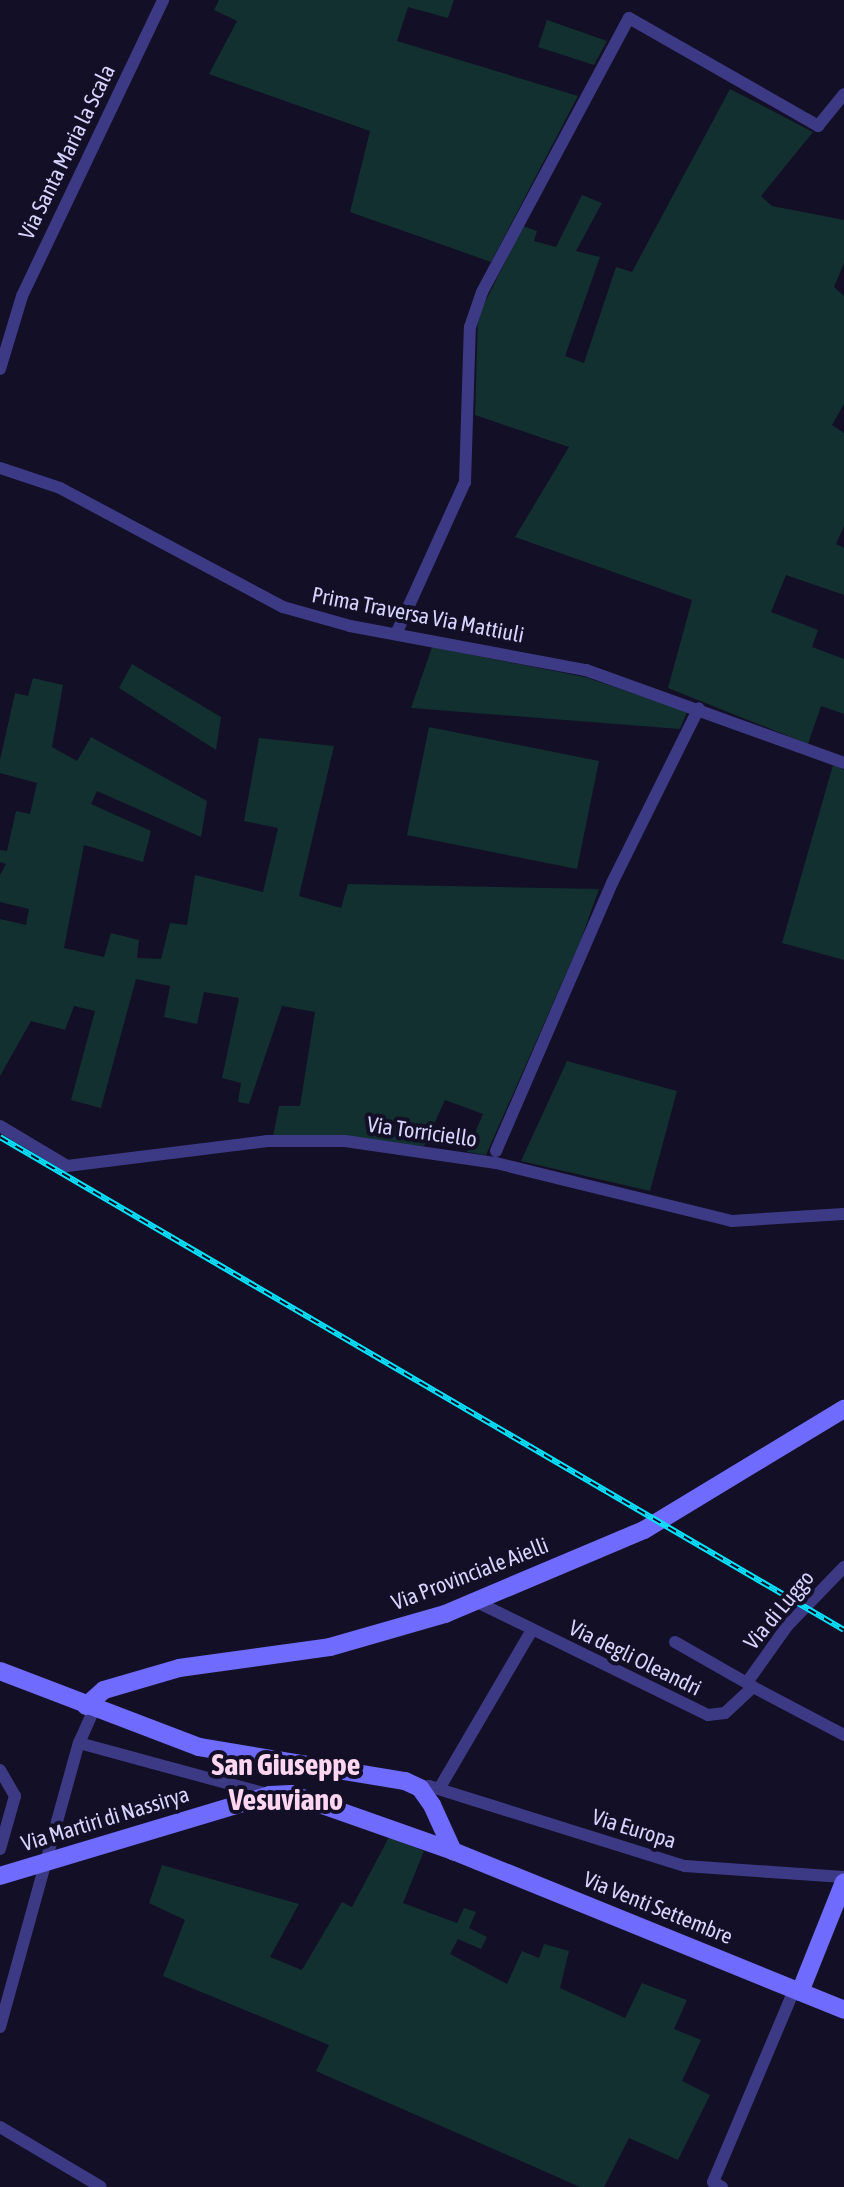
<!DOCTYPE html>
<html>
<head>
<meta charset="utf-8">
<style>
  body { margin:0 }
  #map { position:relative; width:844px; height:2187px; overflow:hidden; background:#130f26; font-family:"Asap Condensed",sans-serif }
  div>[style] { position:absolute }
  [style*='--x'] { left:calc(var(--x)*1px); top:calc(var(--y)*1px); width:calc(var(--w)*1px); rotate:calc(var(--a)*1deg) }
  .green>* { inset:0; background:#12302f }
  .street>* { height:12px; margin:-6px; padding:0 6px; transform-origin:6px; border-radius:6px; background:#3d3a85 }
  .secondary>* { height:18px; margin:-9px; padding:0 9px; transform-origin:9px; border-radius:9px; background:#6f6bff }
  .rail>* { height:6px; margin-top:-3px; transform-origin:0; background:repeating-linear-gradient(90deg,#130f26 0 9px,#00e5ff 0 18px); box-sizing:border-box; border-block:2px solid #00e5ff }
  span { translate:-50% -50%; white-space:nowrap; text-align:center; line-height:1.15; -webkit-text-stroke:8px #130f26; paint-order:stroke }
  .street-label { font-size:22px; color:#d9d4ff }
  .district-label { font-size:30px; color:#ffd6f0; font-weight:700 }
</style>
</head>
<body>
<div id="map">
  <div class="green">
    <div style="clip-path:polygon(219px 0,454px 0,448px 18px,408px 7px,397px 41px,578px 96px,491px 262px,350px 212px,370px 131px,209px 74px,237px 21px,214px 10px)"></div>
    <div style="clip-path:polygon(547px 20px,607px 41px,594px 65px,538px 47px)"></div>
    <div style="clip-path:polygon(730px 89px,813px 132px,761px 196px,772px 206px,844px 220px,844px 263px,834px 287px,844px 296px,844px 404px,832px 425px,844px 433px,844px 526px,836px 544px,844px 548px,844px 595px,786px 575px,771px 612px,818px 630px,812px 647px,844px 659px,844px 714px,821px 706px,808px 744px,668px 688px,692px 600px,515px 537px,569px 447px,475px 415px,478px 316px,523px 226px,537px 231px,534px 241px,556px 247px,582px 195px,602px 203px,576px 251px,600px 257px,565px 356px,584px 363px,616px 267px,632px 272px)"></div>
    <div style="clip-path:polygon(432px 647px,585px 677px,687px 712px,680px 729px,411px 708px)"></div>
    <div style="clip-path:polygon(132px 664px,221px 717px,216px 750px,119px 688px)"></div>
    <div style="clip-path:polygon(33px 678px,63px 685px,52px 747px,77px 761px,91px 737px,207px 801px,201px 837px,97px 791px,91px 804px,151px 831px,143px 862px,84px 845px,64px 948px,104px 957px,111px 933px,139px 940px,137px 958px,161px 959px,170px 923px,187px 925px,195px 875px,263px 892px,278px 828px,244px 821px,259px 738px,334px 746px,299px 896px,341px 908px,348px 884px,599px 889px,580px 942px,486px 1155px,467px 1152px,483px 1114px,445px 1100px,424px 1146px,273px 1136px,279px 1106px,300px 1106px,315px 1012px,282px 1006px,249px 1104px,238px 1102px,241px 1083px,222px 1078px,239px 998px,204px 992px,197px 1024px,164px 1017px,170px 986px,136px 979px,101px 1108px,71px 1100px,95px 1011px,74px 1006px,65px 1030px,31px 1021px,0 1076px,0 919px,26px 925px,29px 909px,0 902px,0 875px,6px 864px,0 862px,0 850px,7px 851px,16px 811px,30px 814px,37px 783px,0 773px,0 760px,15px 693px,28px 696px)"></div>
    <div style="clip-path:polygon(429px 727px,599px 761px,577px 869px,407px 835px)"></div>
    <div style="clip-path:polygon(833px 765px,844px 770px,844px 960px,782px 943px)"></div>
    <div style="clip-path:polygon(567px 1061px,677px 1091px,650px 1191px,521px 1161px)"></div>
    <div style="clip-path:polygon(389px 1837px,424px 1851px,403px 1903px,457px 1923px,464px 1908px,476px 1912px,469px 1928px,487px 1937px,481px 1949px,458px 1939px,450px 1954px,507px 1984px,522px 1951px,539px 1958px,544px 1944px,569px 1951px,560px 1988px,625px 2018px,642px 1983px,687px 2000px,674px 2029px,701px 2040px,682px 2081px,710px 2095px,678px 2160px,629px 2138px,604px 2187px,580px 2187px,316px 2071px,329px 2045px,163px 1976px,185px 1920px,149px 1903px,162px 1865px,299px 1904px,270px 1957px,302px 1970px,342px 1902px,352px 1907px)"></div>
  </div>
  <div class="street">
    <div style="--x:0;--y:369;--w:76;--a:-73.2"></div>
    <div style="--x:22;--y:296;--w:328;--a:-64.5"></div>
    <div style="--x:0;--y:468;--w:63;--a:18.4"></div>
    <div style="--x:60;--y:488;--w:253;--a:28.1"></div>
    <div style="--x:283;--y:607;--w:70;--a:15.8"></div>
    <div style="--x:350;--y:626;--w:240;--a:10.6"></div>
    <div style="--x:586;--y:670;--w:274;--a:19.8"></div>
    <div style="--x:396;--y:634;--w:167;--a:-65.6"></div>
    <div style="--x:465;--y:482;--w:155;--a:-88.2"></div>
    <div style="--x:470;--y:327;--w:37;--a:-71"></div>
    <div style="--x:482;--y:292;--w:311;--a:-61.8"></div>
    <div style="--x:629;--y:18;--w:218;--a:29.7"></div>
    <div style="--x:818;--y:126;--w:41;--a:-50.9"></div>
    <div style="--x:0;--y:1126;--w:78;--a:30.8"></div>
    <div style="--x:67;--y:1166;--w:202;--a:-7.1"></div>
    <div style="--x:267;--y:1141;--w:78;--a:0"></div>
    <div style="--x:345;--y:1141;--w:153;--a:8.3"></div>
    <div style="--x:496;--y:1163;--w:243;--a:13.8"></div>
    <div style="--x:732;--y:1221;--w:112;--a:-3.6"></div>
    <div style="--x:496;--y:1151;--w:292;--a:-66.6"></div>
    <div style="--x:612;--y:883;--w:195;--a:-63.6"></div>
    <div style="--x:475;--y:1601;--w:259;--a:26.1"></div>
    <div style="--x:708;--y:1715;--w:17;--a:-7"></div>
    <div style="--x:725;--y:1713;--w:38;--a:-43"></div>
    <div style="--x:753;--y:1687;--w:103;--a:27.8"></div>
    <div style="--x:675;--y:1642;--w:89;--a:29.7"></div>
    <div style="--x:748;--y:1681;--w:69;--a:-54.5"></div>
    <div style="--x:788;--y:1625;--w:81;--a:-46"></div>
    <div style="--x:79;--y:1743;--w:198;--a:15.2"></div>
    <div style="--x:0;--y:1770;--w:30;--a:60"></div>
    <div style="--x:15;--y:1796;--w:55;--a:105.8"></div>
    <div style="--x:420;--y:1788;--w:9;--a:-13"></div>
    <div style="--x:429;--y:1786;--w:268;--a:17.4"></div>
    <div style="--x:685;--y:1866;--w:159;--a:4"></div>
    <div style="--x:439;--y:1789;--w:184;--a:-59.7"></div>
    <div style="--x:0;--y:2027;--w:295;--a:-74.5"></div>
    <div style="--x:79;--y:1743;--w:37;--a:-66"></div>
    <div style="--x:0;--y:2127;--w:117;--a:30.7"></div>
    <div style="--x:722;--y:2187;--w:10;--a:-151"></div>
    <div style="--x:713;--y:2182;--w:208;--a:-67.1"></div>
  </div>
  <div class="secondary">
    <div style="--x:0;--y:1671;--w:213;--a:20.9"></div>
    <div style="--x:199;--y:1747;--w:209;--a:9.4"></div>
    <div style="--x:405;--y:1781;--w:17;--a:25"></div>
    <div style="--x:420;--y:1788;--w:21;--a:55"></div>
    <div style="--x:432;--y:1805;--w:51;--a:65.5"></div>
    <div style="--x:86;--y:1706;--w:24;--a:-42"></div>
    <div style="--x:104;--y:1690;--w:78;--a:-16.3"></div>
    <div style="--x:179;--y:1668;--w:152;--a:-7.9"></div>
    <div style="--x:330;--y:1647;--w:120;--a:-16"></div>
    <div style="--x:445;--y:1614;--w:216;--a:-22.9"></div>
    <div style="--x:644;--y:1530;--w:234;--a:-31.2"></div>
    <div style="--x:0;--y:1876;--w:282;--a:-16.7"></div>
    <div style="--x:270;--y:1795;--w:21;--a:-3"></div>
    <div style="--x:291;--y:1794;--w:172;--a:19.4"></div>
    <div style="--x:453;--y:1851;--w:422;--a:22.1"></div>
    <div style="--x:800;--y:1992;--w:118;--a:-68.2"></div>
  </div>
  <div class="rail">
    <div style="--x:0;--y:1137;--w:977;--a:30.29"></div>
  </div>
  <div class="street-label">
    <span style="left:67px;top:152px;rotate:-64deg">Via Santa Maria la Scala</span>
    <span style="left:418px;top:615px;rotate:11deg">Prima Traversa Via Mattiuli</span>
    <span style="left:422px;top:1132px;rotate:8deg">Via Torriciello</span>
    <span style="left:470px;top:1574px;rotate:-21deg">Via Provinciale Aielli</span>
    <span style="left:779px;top:1610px;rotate:-50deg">Via di Luggo</span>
    <span style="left:635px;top:1658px;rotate:26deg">Via degli Oleandri</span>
    <span style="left:105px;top:1819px;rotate:-17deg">Via Martiri di Nassirya</span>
    <span style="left:634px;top:1829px;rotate:17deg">Via Europa</span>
    <span style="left:658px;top:1908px;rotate:22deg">Via Venti Settembre</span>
  </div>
  <div class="district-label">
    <span style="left:286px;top:1781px">San Giuseppe<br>Vesuviano</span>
  </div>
</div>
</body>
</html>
